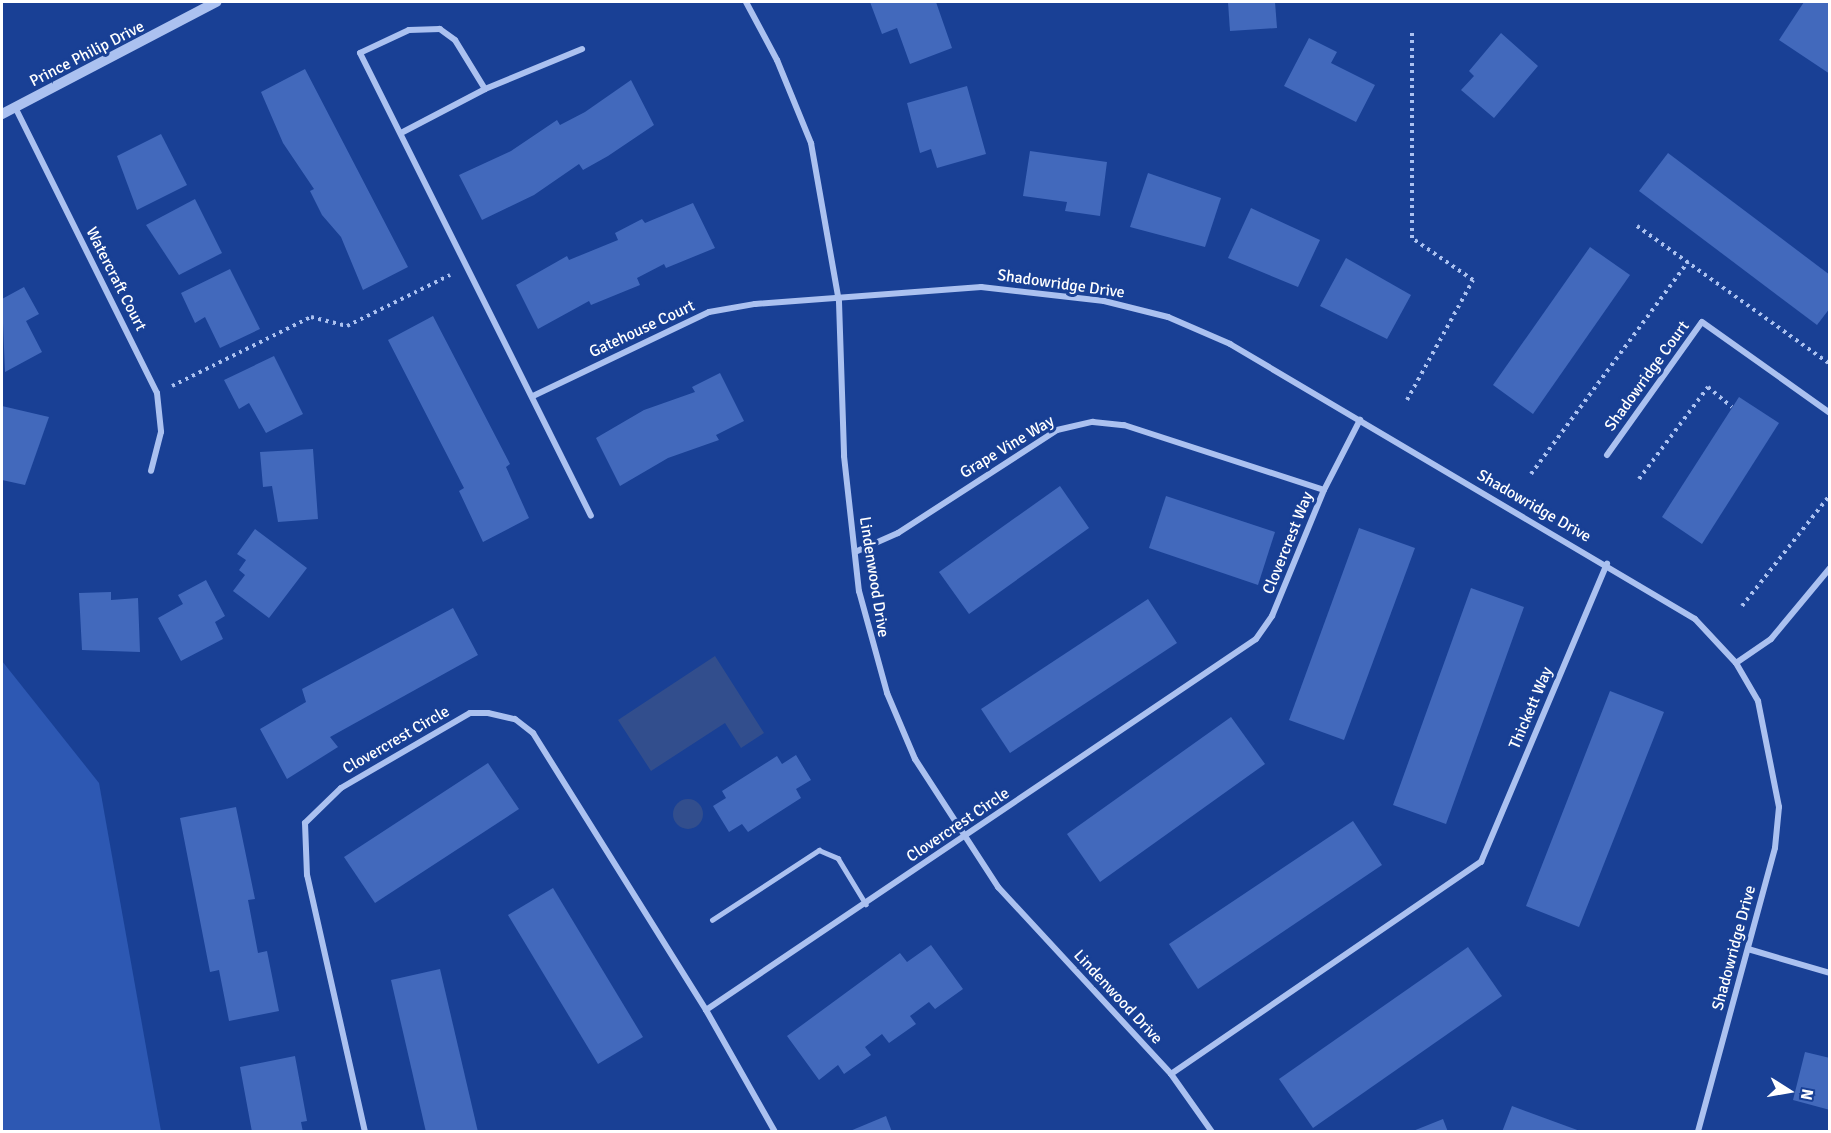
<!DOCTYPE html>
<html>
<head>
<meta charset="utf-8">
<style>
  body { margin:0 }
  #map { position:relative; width:1831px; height:1133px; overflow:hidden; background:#194095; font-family:Signika,sans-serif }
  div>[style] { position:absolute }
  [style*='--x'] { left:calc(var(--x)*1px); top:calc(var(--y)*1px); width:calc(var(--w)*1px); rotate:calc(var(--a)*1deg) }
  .green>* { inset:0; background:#2d58b3 }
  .water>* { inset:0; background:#324e8d }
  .round { border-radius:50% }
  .building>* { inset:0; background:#4269bc }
  .path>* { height:4px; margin-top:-2px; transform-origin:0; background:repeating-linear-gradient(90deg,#abc1f0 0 3px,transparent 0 7.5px) }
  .service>* { height:4.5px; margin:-2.25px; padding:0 2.25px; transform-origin:2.25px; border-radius:2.25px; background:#abc1f0 }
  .minor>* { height:6px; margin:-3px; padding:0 3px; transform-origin:3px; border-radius:3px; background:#abc1f0 }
  .tertiary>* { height:10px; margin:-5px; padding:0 5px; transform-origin:5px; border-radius:5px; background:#abc1f0 }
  span { translate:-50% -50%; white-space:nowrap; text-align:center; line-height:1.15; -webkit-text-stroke:6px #194095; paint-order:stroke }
  .street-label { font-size:16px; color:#fff }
  .frame { position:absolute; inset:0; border:3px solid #fff; pointer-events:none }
  .north { position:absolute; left:1759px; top:1061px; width:60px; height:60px; -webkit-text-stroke:4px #194095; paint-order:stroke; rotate:101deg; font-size:16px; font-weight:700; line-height:24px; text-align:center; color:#fff }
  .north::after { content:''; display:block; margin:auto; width:21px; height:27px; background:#fff; clip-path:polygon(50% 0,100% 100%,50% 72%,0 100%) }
</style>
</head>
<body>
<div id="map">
  <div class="green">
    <div style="clip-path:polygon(2px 661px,99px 783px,161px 1131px,2px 1131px)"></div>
  </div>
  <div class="water">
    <div style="clip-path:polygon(715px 656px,764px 733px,741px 748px,725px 723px,651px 771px,618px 720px)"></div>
    <div class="round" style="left:673px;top:799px;width:30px;height:30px"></div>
  </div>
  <div class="building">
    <div style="clip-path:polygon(870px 2px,936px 2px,952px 48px,910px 64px,897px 28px,882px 34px)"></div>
    <div style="clip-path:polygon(1228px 2px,1275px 2px,1277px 28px,1230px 31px)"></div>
    <div style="clip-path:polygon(1804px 2px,1830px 2px,1830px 74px,1779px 40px)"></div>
    <div style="clip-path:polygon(1501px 33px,1538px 66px,1494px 118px,1461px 90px,1474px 76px,1469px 71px)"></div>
    <div style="clip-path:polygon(1309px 38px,1337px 52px,1331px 63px,1375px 85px,1356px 122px,1284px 86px)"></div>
    <div style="clip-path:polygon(305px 69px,408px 267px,363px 290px,341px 237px,322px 215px,310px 191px,314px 189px,283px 143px,261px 92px)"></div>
    <div style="clip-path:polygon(631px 80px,654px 125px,608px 156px,583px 170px,579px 164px,534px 195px,482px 220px,459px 175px,511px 151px,557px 120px,560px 125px,585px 112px)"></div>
    <div style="clip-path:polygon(967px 86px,986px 154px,937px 168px,931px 149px,920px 153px,907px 103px)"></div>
    <div style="clip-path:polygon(161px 134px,187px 185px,137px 210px,117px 156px)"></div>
    <div style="clip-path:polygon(1030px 151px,1107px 162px,1100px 216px,1065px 211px,1067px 202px,1023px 196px)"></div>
    <div style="clip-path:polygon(1668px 153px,1830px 275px,1830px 308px,1817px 325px,1639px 191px)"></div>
    <div style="clip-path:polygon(1148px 173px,1221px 198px,1205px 247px,1130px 227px)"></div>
    <div style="clip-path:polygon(195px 199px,222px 253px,179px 275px,146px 225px)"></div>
    <div style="clip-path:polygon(693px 203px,715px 248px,666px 268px,664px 264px,637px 278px,640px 285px,591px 305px,589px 301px,538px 329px,516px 285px,567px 256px,569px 260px,618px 240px,615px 233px,642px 219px,645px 223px)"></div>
    <div style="clip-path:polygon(1251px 208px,1320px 240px,1298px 287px,1228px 258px)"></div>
    <div style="clip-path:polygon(1590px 247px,1630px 275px,1533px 414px,1493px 385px)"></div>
    <div style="clip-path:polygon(1346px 258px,1411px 295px,1387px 339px,1320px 306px)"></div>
    <div style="clip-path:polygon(230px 269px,260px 329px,220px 348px,205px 317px,195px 323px,181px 293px)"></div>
    <div style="clip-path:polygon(24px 287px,39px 314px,26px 321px,42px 352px,5px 372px,2px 299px)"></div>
    <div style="clip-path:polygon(433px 316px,510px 464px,506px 467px,529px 518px,483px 542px,459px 491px,464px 488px,388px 340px)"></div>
    <div style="clip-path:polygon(274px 356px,303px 414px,266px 433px,249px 403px,239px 409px,224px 380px)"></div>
    <div style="clip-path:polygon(720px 373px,744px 421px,716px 435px,719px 440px,668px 458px,620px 486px,596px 438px,644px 410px,695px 392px,692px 387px)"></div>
    <div style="clip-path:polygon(1739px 397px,1779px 423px,1702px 544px,1662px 517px)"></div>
    <div style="clip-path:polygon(2px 406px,49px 417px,25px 485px,2px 480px)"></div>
    <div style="clip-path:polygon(313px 449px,318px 519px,278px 522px,272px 486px,263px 487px,260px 452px)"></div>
    <div style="clip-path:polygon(1060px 486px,1089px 528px,969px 614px,939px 572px)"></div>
    <div style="clip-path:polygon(1166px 496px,1275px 532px,1258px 585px,1149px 548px)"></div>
    <div style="clip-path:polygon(1359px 528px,1415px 548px,1344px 740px,1289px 720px)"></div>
    <div style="clip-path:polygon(255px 529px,307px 568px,269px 618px,233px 591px,245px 575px,239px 570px,246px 560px,237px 554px)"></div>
    <div style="clip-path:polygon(206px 580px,225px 616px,215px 622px,223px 639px,181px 661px,158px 618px,183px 604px,178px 595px)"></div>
    <div style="clip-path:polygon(1471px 588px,1524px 607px,1446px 824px,1393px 805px)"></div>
    <div style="clip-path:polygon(111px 592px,111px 600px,138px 598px,140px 652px,82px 650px,79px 593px)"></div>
    <div style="clip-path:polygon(1148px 599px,1177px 643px,1010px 753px,981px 709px)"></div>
    <div style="clip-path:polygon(453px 608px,478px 655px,330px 737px,338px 747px,287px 779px,260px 729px,306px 702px,302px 689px)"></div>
    <div style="clip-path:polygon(1610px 691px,1664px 712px,1579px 927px,1526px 906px)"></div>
    <div style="clip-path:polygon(1231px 717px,1265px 764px,1100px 882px,1067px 834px)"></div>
    <div style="clip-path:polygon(796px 755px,811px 780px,796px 789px,801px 798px,748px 832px,742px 824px,729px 832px,713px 806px,726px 798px,722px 791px,777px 756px,782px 764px)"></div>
    <div style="clip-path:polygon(488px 763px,519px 809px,375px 903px,344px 857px)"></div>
    <div style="clip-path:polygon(236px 807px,255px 899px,248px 900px,258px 953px,267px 951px,279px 1011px,229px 1021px,219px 970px,210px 972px,180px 818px)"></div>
    <div style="clip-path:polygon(1353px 821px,1382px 865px,1198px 989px,1169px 944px)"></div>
    <div style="clip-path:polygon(553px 888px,643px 1037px,598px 1064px,508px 915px)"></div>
    <div style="clip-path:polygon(931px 945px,963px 989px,935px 1009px,929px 1002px,910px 1016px,916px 1024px,889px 1043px,882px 1034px,865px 1047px,871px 1055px,844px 1074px,838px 1065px,819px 1080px,787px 1036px,900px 953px,907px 962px)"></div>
    <div style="clip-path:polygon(1468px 947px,1502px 996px,1313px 1128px,1279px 1079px)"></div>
    <div style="clip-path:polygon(440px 969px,478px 1132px,426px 1132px,391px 980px)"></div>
    <div style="clip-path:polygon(1805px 1052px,1830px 1058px,1830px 1110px,1793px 1100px)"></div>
    <div style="clip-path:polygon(295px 1056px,307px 1121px,301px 1122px,303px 1132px,252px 1132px,240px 1067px)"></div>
    <div style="clip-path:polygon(1512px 1106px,1580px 1131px,1580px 1132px,1502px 1132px)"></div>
    <div style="clip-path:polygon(886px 1116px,892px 1132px,850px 1132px,850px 1131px)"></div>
    <div style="clip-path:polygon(1443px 1119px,1448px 1132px,1413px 1132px,1413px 1131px)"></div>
  </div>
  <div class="path">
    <div style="--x:1637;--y:226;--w:237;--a:35.6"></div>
    <div style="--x:172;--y:386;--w:155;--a:-26.4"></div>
    <div style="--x:311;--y:317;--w:37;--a:14"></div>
    <div style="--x:347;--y:326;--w:115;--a:-26.3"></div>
    <div style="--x:1407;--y:400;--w:137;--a:-61.2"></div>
    <div style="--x:1473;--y:280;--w:74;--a:-145.5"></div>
    <div style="--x:1412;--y:238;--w:205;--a:-90"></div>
    <div style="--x:1531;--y:474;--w:264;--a:-53.5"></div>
    <div style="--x:1639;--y:479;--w:115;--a:-53.1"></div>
    <div style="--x:1708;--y:387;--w:31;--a:40"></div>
    <div style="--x:1742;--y:606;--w:142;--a:-51.6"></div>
  </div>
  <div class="service">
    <div style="--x:712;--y:920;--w:128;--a:-33.2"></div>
    <div style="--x:819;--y:850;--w:21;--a:23"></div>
    <div style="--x:838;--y:858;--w:54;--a:58.7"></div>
  </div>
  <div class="minor">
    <div style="--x:746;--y:2;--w:66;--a:61.9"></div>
    <div style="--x:777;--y:60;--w:90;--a:67.7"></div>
    <div style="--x:811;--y:143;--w:161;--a:80"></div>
    <div style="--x:839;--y:302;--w:154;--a:88.1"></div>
    <div style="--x:844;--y:456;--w:136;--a:83.7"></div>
    <div style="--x:859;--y:591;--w:106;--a:74.6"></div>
    <div style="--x:887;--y:693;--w:72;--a:67"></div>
    <div style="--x:915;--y:759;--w:153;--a:57"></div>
    <div style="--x:998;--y:887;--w:255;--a:47.2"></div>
    <div style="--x:1171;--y:1074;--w:71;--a:54.7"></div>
    <div style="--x:485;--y:89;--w:57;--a:-121.5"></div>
    <div style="--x:455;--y:40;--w:19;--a:-144"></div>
    <div style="--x:440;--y:29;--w:31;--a:178"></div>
    <div style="--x:409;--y:30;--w:54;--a:154.9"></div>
    <div style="--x:360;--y:53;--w:517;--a:63.48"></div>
    <div style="--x:15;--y:107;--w:319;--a:63.6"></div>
    <div style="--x:157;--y:393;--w:39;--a:84"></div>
    <div style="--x:161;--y:432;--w:40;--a:104.4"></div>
    <div style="--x:401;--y:133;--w:95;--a:-27.6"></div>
    <div style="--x:485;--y:89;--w:105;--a:-22.4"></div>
    <div style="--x:533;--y:396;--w:195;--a:-25.5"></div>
    <div style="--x:709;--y:312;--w:47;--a:-9.9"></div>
    <div style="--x:755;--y:304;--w:227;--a:-4.3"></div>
    <div style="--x:981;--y:287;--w:124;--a:6.5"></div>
    <div style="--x:1104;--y:301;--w:66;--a:14"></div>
    <div style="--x:1168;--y:317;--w:68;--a:23.5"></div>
    <div style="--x:1230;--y:344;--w:540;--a:30.6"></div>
    <div style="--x:1695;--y:619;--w:60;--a:47"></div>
    <div style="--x:1736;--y:663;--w:44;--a:59.9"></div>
    <div style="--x:1758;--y:701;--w:108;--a:78.8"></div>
    <div style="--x:1779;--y:807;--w:41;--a:95.6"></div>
    <div style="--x:1775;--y:848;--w:294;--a:105.2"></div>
    <div style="--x:1607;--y:455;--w:163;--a:-54.5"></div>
    <div style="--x:1702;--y:322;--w:157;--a:35.4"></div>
    <div style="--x:855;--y:552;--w:47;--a:-23.8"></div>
    <div style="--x:898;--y:533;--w:189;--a:-32.9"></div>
    <div style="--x:1057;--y:430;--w:37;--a:-13"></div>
    <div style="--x:1093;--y:422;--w:31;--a:6"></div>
    <div style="--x:1124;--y:425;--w:210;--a:18"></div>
    <div style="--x:1736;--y:663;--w:42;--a:-34.4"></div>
    <div style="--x:1771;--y:639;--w:92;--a:-50.3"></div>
    <div style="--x:1748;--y:949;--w:85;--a:16.3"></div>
    <div style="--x:706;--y:1010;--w:663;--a:-34"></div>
    <div style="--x:1256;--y:639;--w:28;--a:-55"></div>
    <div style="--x:1272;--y:616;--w:136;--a:-67.6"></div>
    <div style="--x:1324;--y:490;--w:79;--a:-62.8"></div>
    <div style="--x:1171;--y:1074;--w:376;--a:-34.4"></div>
    <div style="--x:1481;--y:862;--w:324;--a:-67.1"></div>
    <div style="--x:365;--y:1132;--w:263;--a:-102.7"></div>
    <div style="--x:307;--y:875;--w:52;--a:-92.2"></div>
    <div style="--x:305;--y:823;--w:50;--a:-44.2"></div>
    <div style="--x:341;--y:788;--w:149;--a:-30.2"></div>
    <div style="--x:470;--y:713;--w:18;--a:0"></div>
    <div style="--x:488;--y:713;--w:28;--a:13"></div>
    <div style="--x:515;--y:719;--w:23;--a:38"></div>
    <div style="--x:533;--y:733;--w:327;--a:58"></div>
    <div style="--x:706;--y:1010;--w:140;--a:60.5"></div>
  </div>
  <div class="tertiary">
    <div style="--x:2;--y:114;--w:242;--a:-27.6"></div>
  </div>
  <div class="street-label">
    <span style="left:87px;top:54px;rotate:-27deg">Prince Philip Drive</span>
    <span style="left:116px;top:279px;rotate:63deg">Watercraft Court</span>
    <span style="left:1061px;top:284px;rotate:8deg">Shadowridge Drive</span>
    <span style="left:642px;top:329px;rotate:-25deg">Gatehouse Court</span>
    <span style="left:1647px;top:376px;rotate:-54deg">Shadowridge Court</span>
    <span style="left:1007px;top:447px;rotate:-31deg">Grape Vine Way</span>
    <span style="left:1534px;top:506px;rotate:30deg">Shadowridge Drive</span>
    <span style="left:1288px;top:543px;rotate:-68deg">Clovercrest Way</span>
    <span style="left:874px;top:577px;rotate:81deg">Lindenwood Drive</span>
    <span style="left:1531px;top:708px;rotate:-67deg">Thickett Way</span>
    <span style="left:396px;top:740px;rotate:-30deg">Clovercrest Circle</span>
    <span style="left:958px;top:825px;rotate:-34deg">Clovercrest Circle</span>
    <span style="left:1734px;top:948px;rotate:-75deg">Shadowridge Drive</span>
    <span style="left:1118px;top:997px;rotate:47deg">Lindenwood Drive</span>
  </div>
  <div class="frame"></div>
  <div class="north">N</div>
</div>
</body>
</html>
